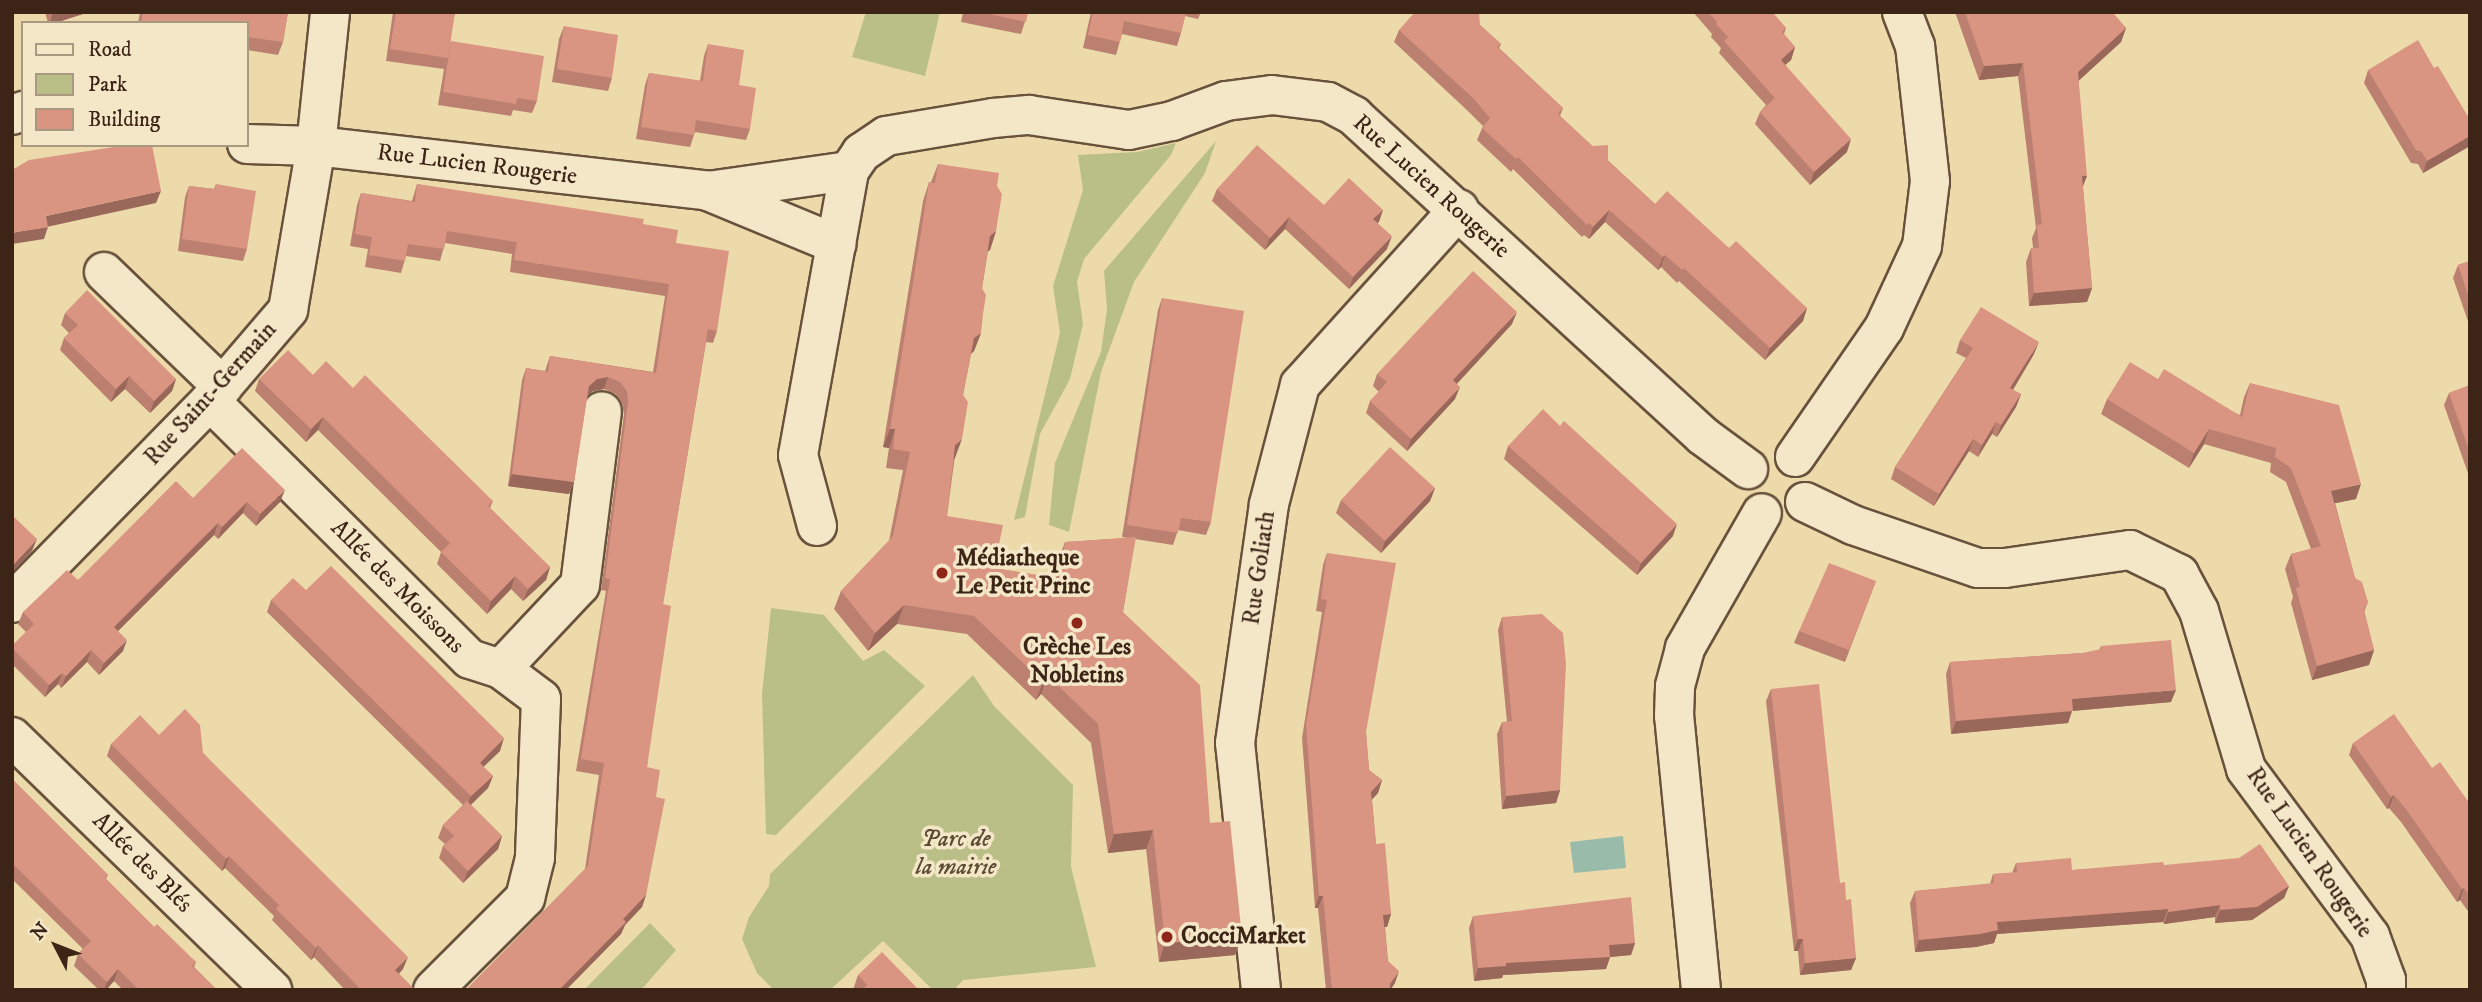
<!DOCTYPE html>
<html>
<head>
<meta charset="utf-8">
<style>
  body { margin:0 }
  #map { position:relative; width:2482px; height:1002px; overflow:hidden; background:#eddaab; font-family:"IM FELL DW Pica",serif }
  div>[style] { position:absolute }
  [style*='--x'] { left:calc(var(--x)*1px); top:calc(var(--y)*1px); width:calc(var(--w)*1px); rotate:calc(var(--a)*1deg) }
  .green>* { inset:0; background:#babf87 }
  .water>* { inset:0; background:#9ba }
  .roads { filter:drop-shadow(2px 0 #68523c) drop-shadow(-2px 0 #68523c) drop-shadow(0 2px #68523c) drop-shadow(0 -2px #68523c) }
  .minor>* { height:38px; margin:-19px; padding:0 19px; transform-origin:19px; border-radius:19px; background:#f3e7c8 }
  .wall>* { inset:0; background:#bb8070 }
  .shaded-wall>* { inset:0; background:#99685b }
  .building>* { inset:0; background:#da9582 }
  .dots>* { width:19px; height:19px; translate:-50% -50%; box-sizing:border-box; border:4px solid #f3e7c8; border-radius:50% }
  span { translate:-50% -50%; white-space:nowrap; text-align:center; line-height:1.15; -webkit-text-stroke:7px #f3e7c8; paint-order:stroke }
  .street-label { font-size:24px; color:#3c2417 }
  .poi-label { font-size:24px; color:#3c2417; font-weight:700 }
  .left { translate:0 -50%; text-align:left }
  .park-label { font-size:24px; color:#5c4b33; font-style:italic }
  .frame { position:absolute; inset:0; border:14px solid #3c2417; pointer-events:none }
  .legend { position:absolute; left:21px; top:21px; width:228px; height:126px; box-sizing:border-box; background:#f3e7c8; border:2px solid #aa9981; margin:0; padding:9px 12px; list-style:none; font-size:21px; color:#3c2417 }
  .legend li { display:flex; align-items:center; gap:14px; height:35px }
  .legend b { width:35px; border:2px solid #aa9981 }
  .north { position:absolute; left:21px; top:911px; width:70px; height:70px; -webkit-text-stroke:5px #f3e7c8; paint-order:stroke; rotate:312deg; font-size:19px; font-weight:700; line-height:28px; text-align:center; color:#3c2417 }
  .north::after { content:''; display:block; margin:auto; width:24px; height:32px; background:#3c2417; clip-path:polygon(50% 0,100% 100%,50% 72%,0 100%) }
</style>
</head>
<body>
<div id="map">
  <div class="green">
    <div style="clip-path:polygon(866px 12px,940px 12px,925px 76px,852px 57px)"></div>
    <div style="clip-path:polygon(1216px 141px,1205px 173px,1134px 282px,1101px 372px,1069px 532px,1049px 525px,1055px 463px,1101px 352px,1107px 309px,1104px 271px)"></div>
    <div style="clip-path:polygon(1176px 143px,1171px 155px,1084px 259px,1077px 282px,1083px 324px,1070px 379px,1040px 434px,1025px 517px,1014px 520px,1060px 333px,1053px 286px,1083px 190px,1078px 155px,1137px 152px)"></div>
    <div style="clip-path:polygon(771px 608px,824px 615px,863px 661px,884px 650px,925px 686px,776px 835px,766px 834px,762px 694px)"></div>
    <div style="clip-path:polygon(973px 675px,994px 706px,1073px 785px,1071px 867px,1096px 967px,963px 980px,954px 990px,933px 990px,883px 941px,830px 990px,774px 990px,757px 973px,742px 939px,749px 917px,769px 886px,770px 874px)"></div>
    <div style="clip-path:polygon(650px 923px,676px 950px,641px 990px,584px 990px)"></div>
  </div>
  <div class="water">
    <div style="clip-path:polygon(1623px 836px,1626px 868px,1574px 873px,1570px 842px)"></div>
  </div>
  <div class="roads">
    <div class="minor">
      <div style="--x:12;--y:115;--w:12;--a:-20"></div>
      <div style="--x:247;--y:144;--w:69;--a:1.7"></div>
      <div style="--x:316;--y:146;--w:395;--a:6.5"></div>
      <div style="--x:708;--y:191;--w:142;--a:-8.1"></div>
      <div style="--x:708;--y:191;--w:139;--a:22.5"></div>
      <div style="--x:104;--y:272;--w:165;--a:44"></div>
      <div style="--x:210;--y:401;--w:366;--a:44.8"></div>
      <div style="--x:470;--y:659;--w:33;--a:18"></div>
      <div style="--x:501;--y:669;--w:50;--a:36.9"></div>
      <div style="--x:541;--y:699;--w:159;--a:92.2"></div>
      <div style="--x:535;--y:858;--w:41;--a:104"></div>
      <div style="--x:525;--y:898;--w:130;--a:135"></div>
      <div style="--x:1795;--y:457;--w:157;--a:-55.4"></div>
      <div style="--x:1884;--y:328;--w:90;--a:-65.1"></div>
      <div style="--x:1922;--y:246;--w:65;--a:-83"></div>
      <div style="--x:1930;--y:181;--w:136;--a:-96.3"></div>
      <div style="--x:1915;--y:46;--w:36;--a:-111"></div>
      <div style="--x:1805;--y:502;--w:53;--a:25.6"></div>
      <div style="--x:1853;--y:525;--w:132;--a:19"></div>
      <div style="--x:1978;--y:568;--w:27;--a:0"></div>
      <div style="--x:2005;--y:568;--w:126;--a:-8.2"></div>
      <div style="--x:2130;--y:550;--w:55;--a:26.1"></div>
      <div style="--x:2179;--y:574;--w:42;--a:61.6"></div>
      <div style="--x:2199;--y:611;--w:165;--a:73.4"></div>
      <div style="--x:2246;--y:769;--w:208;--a:53.4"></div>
      <div style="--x:2370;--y:936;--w:47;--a:70"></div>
      <div style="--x:2386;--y:980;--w:10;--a:90"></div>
      <div style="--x:817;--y:526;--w:73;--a:-105"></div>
      <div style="--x:798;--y:455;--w:289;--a:-79.8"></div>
      <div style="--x:849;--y:171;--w:22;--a:-56"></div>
      <div style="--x:861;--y:153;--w:30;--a:-34"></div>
      <div style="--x:886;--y:136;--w:109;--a:-9.5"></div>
      <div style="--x:993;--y:118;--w:36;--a:-5"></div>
      <div style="--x:1029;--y:115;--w:101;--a:8.5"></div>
      <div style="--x:1129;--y:130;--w:44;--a:-11.8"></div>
      <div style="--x:1172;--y:121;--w:58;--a:-20.3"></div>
      <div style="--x:1226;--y:101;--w:46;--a:-7.4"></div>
      <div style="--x:1272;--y:95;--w:56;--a:7.1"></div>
      <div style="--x:1328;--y:102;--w:30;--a:28"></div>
      <div style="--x:1354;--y:116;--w:473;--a:42.5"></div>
      <div style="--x:1703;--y:436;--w:56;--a:36.3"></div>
      <div style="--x:12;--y:603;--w:283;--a:-45.6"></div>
      <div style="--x:210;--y:401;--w:120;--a:-49.4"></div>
      <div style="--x:288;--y:310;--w:166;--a:-80.3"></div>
      <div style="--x:316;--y:146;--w:135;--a:-84"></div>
      <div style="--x:501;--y:669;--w:115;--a:-46.8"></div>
      <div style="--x:580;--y:585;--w:175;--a:-82.8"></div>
      <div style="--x:12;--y:737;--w:363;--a:44.2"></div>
      <div style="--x:1261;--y:990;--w:248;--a:-96"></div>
      <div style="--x:1235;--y:743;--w:241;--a:-81.9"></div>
      <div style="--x:1269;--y:504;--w:123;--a:-75.4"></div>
      <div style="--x:1300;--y:385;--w:237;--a:-47.9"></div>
      <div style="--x:1701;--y:990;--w:275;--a:-95.6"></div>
      <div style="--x:1674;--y:716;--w:30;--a:-88"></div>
      <div style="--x:1675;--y:686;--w:39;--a:-75"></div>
      <div style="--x:1685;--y:648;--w:155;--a:-60.3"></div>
    </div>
  </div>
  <div class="wall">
    <div style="clip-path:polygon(45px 12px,89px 12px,55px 23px,48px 23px)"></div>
    <div style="clip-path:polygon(140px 12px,288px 12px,283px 42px,278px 55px,247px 50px,247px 23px,138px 23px)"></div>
    <div style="clip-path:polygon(393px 12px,455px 12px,450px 42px,537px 101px,532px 113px,513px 110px,511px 116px,438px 105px,444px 69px,386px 61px)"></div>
    <div style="clip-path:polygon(963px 12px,1028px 12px,1021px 34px,961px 22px)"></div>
    <div style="clip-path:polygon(1091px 12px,1201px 12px,1198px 19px,1185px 16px,1181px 33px,1177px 46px,1122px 34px,1116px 55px,1083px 48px)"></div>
    <div style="clip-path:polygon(1693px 12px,1772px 12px,1786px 28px,1784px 34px,1795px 47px,1791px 60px,1785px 65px,1847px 152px,1810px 185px,1755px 124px,1760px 112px,1766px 105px,1719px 53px,1721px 48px,1711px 37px,1712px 34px)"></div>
    <div style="clip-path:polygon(1955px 12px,2112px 12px,2126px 28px,2121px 42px,2078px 81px,2083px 188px,2092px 288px,2087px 302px,2029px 306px,2026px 262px,2031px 248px,2033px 248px,2032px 238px,2036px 228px,2018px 76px,1979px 80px)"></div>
    <div style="clip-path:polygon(1480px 25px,1501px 44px,1499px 48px,1563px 108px,1560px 116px,1655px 204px,1729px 248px,1807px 308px,1803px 321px,1765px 360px,1679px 281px,1677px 283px,1661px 267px,1658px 270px,1605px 222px,1589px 239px,1584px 235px,1582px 237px,1513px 169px,1511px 172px,1477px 140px,1483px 126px,1469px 112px,1394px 42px,1399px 30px)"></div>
    <div style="clip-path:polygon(564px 26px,612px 78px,608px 91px,552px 82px,559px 39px)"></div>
    <div style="clip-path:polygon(708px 44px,739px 85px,750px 129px,746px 140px,695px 132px,690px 147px,636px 139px,645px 85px,649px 73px,700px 81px,704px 56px)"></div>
    <div style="clip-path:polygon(2434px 68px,2470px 120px,2470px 146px,2423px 173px,2418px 164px,2411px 163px,2364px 83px,2368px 70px)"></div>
    <div style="clip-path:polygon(938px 164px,997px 186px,996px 231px,990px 250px,988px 251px,982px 288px,981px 333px,974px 351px,971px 354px,963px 395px,947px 516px,994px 568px,1056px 578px,1058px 561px,1065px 542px,1128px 538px,1122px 537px,1158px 310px,1162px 298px,1211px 522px,1206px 535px,1178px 530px,1173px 545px,1135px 539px,1123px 612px,1210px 823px,1242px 937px,1235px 955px,1159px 962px,1146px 849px,1108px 853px,1091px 743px,1041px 694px,1036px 700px,967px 634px,897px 624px,868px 651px,834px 609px,841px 591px,889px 541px,903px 470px,886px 468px,889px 448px,883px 447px,923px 201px,929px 182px,931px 182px)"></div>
    <div style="clip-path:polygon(216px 184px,247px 249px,243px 261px,178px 251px,185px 197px,189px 186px,214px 189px)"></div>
    <div style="clip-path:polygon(417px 184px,643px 224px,676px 243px,717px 331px,713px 343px,706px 342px,663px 604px,647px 767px,656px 797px,646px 895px,642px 907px,625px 925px,621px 934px,566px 990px,466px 990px,585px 869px,599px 775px,576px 771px,606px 591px,601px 590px,624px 414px,622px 403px,616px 394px,604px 389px,593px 391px,587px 396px,574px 482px,569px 494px,508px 486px,522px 380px,526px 368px,545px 371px,550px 356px,653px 372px,665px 296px,510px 272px,512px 254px,445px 243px,440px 261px,406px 256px,401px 273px,365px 267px,368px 249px,350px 246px,357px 205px,361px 193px,412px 201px)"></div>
    <div style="clip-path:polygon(1217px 189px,1324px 205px,1383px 210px,1377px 223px,1387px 249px,1349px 289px,1285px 229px,1265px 250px,1212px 201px)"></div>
    <div style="clip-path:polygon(2470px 261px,2470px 327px,2453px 278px,2458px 265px)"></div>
    <div style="clip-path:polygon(65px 313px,176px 379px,172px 391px,150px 413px,125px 389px,111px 402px,60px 350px,64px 338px,69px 333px,61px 325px)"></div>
    <div style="clip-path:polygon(1512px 324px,1457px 384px,1455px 399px,1407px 451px,1366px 413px,1370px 401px,1379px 392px,1373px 386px,1377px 374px)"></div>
    <div style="clip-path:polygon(1960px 340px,2034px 354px,2013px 390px,2021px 394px,2016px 407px,1997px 437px,1992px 434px,1978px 457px,1969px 451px,1934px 506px,1891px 479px,1895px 467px,1966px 358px,1956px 353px)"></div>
    <div style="clip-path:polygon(313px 375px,353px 388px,493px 501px,490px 508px,550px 567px,546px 580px,523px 601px,511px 589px,487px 614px,437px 564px,441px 552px,318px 430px,306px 442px,255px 391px,259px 379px)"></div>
    <div style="clip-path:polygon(2158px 379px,2240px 415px,2244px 397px,2250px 383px,2356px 499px,2335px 503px,2355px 578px,2368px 602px,2364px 612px,2374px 650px,2369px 665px,2312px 680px,2291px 603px,2293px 597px,2285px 569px,2291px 554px,2311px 549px,2286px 482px,2270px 472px,2271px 463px,2204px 444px,2189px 468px,2101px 414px,2107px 399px)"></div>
    <div style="clip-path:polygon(2470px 385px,2470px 479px,2444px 405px,2449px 393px)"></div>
    <div style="clip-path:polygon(1560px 426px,1673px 536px,1637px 575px,1504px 459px,1508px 446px)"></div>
    <div style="clip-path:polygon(1435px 488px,1430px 501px,1381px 553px,1336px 513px,1341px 500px)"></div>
    <div style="clip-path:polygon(193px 498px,280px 502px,256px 526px,243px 513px,218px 539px,214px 535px,118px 631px,123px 651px,99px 675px,87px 662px,61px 688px,58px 684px,45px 697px,12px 664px,12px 646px,26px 632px,18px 624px,23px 612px,78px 580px)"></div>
    <div style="clip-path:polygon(1327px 553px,1366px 732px,1369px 770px,1382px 780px,1378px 793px,1372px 799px,1376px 844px,1391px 914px,1387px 927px,1385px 927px,1388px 961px,1395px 983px,1390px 990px,1326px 990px,1318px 908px,1315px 908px,1302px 738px,1322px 612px,1316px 611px,1323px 565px)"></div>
    <div style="clip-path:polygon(1876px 581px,1845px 662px,1794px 643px,1799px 631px)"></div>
    <div style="clip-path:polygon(306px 590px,500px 751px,483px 767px,493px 776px,488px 788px,471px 805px,502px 836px,498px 849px,463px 883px,439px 858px,443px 846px,445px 844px,438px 838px,443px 825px,463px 805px,267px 612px,271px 600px)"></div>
    <div style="clip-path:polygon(1502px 617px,1560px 790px,1556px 803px,1502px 809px,1497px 734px,1502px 722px,1507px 722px,1498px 630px)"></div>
    <div style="clip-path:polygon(2101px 646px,2171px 702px,2072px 711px,2068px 723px,1951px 734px,1946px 674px,1950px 662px,2083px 653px,2099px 650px)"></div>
    <div style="clip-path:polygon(1771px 689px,1846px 900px,1856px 958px,1851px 970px,1800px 975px,1798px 951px,1794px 951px,1766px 701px)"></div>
    <div style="clip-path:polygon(159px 735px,203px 753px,403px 969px,399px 974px,415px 990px,345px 990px,314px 957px,311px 960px,272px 920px,274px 916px,225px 868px,222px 871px,107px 756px,111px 744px)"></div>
    <div style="clip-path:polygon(2353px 743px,2432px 768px,2470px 804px,2470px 914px,2460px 900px,2457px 902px,2401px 822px,2389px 808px,2387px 809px,2349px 755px)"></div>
    <div style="clip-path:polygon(12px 779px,108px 875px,106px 879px,154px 927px,196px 962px,194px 967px,217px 990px,123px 990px,114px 981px,106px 990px,99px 990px,74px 966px,78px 954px,83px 949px,12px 879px)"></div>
    <div style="clip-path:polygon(2016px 863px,2072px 870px,2164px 865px,2289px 886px,2284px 898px,2252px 920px,2215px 923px,2215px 917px,2164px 924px,2163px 922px,1997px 934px,1994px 943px,1976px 947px,1915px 952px,1910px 903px,1915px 891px,1990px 884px,1993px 874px,2012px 873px)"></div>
    <div style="clip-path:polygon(1473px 916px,1635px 943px,1631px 955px,1610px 957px,1606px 969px,1503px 975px,1502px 978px,1474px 981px,1469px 928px)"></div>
    <div style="clip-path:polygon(858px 975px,919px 990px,853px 990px)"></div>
  </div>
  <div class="shaded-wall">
    <div style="clip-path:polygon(53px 12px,89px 12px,55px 23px,50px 23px)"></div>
    <div style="clip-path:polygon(2126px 28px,2121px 42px,2073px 86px,2078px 72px)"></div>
    <div style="clip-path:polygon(1795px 47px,1791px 60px,1777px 72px,1781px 60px)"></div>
    <div style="clip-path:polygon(2023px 63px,2018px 76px,1979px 80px,1984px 66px)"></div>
    <div style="clip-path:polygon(2470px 136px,2470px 146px,2423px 173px,2427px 161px)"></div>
    <div style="clip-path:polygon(1851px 139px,1847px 152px,1810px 185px,1814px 172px)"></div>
    <div style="clip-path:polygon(2082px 176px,2087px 176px,2082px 189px)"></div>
    <div style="clip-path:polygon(161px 191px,156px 203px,42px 228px,46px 216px)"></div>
    <div style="clip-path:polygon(1383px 210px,1379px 222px,1368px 231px,1373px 219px)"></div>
    <div style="clip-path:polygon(1609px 210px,1605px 222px,1589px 239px,1593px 227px)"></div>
    <div style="clip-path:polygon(1289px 217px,1285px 229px,1265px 250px,1270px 238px)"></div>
    <div style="clip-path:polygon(48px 227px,44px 239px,12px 244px,12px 234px,16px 232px)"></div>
    <div style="clip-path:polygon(996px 231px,990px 250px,983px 255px,990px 236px)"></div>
    <div style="clip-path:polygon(1392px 236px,1387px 249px,1349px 289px,1353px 277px)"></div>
    <div style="clip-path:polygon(1665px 255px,1661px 267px,1658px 270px,1663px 257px)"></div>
    <div style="clip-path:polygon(2092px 288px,2087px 302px,2029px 306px,2034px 293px)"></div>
    <div style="clip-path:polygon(1807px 308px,1803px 321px,1765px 360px,1770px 348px)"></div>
    <div style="clip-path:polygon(1517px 312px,1512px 324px,1448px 393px,1453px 380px)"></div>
    <div style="clip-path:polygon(981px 333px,974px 351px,967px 357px,974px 338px)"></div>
    <div style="clip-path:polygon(2039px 342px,2034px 354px,2006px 401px,2010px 388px)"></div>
    <div style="clip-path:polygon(129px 376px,125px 389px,111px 402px,116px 389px)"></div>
    <div style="clip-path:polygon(608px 377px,604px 389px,593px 391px,584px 398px,589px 386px,597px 379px)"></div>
    <div style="clip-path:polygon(176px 379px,172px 391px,150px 413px,154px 401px)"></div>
    <div style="clip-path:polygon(1460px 387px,1455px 399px,1407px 451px,1411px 439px)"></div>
    <div style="clip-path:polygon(2021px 394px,2016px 407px,1997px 437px,2001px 425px)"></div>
    <div style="clip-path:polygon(323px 417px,318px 430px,306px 442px,311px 429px)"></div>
    <div style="clip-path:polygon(1996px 422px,1992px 434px,1978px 457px,1982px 445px)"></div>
    <div style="clip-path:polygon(890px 429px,895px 429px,889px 448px,883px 447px)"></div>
    <div style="clip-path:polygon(2209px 429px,2204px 444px,2189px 468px,2194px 453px)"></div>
    <div style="clip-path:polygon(962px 439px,955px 458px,949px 464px,955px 445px)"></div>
    <div style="clip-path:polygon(1973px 439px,1969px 451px,1934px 506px,1939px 494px)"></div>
    <div style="clip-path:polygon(512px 474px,574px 482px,569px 494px,508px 486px)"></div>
    <div style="clip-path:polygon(2361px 484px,2356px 499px,2326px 505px,2331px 491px)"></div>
    <div style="clip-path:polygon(1435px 488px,1430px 501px,1381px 553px,1385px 541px)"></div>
    <div style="clip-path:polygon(285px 490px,280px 502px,256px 526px,260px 514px)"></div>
    <div style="clip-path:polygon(247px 502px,243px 513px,218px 539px,222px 527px)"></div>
    <div style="clip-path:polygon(218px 523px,214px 535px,110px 639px,114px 627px)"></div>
    <div style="clip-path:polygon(1677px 524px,1673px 536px,1637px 575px,1641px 563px)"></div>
    <div style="clip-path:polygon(37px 539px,32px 551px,12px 573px,12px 566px)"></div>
    <div style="clip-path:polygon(550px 567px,546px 580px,523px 601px,528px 589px)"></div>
    <div style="clip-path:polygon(515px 576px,511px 589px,487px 614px,491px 601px)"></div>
    <div style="clip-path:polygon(904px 605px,897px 624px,868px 651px,875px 633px)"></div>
    <div style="clip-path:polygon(127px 640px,123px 651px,99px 675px,104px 663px)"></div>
    <div style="clip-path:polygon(91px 650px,87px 662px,61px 688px,66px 676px)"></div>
    <div style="clip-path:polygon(2374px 650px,2369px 665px,2312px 680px,2317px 666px)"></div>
    <div style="clip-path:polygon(62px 673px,58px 684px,45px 697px,49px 685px)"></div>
    <div style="clip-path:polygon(1048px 676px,1041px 694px,1036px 700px,1043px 682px)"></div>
    <div style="clip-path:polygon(2176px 690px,2171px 702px,2072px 711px,2068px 723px,1951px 734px,1956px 721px,2072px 699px)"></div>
    <div style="clip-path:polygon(504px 738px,500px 751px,475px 775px,480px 763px)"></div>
    <div style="clip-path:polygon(493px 776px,488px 788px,466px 809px,471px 796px)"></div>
    <div style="clip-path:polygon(1382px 780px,1378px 793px,1367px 805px,1371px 792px)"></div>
    <div style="clip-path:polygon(1560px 790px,1556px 803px,1502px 809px,1506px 796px)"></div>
    <div style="clip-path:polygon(2394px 795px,2389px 808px,2387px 809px,2391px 797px)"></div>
    <div style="clip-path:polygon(1153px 830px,1146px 849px,1108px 853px,1114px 834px)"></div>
    <div style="clip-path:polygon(502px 836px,498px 849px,463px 883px,468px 871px)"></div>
    <div style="clip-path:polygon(229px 856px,225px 868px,222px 871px,226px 859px)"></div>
    <div style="clip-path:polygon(2289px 886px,2284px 898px,2252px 920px,2215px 923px,2220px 910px)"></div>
    <div style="clip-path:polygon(2464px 888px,2460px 900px,2457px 902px,2462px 889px)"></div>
    <div style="clip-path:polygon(646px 895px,642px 907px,625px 925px,621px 934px,566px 990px,559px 990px,623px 919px)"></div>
    <div style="clip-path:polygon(1319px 896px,1323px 896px,1318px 908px,1315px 908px)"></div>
    <div style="clip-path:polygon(2220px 905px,2215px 917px,2164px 924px,2168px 912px)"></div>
    <div style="clip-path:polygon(2168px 909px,2163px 922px,1997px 934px,1994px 943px,1976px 947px,1915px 952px,1919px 940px,1997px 922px)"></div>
    <div style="clip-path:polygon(1391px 914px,1387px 927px,1379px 927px,1383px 915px)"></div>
    <div style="clip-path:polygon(1242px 937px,1235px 955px,1159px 962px,1165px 943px)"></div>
    <div style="clip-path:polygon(1798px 939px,1803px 939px,1798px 951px,1794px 951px)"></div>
    <div style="clip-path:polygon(1635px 943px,1631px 955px,1610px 957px,1606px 969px,1503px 975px,1502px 978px,1474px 981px,1478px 968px,1609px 945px)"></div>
    <div style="clip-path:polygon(318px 945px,314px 957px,311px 960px,316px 948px)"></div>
    <div style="clip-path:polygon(408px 957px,403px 969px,390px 982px,395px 970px)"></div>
    <div style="clip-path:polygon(1856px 958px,1851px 970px,1800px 975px,1805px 963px)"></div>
    <div style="clip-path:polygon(118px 969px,114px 981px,106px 990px,104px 990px,107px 982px)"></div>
    <div style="clip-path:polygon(1399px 971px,1395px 983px,1390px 990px,1390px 984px)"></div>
  </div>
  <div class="building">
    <div style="clip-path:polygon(143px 12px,288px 12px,283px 42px,247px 37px,247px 23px,141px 23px)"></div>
    <div style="clip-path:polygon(396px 12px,455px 12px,448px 58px,390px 49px)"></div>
    <div style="clip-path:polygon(980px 12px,1028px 12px,1026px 22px)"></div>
    <div style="clip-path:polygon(1093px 12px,1186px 12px,1181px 33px,1124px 21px,1120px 42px,1088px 35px)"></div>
    <div style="clip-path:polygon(1415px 12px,1479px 12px,1480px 25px,1501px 44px,1497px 47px,1563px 108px,1558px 114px,1592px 146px,1608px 145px,1608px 161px,1655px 204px,1667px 191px,1729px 248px,1736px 241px,1807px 308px,1770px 348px,1684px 268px,1682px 270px,1665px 255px,1663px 257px,1609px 210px,1593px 227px,1589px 223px,1587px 225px,1518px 157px,1516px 159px,1482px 128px,1490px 118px,1474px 99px,1399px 30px)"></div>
    <div style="clip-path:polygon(1708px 12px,1772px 12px,1786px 28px,1782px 32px,1795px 47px,1781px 60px,1851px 139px,1814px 172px,1760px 112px,1775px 98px,1724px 41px,1728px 37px,1716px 24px,1717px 22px)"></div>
    <div style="clip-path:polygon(1965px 12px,2112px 12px,2126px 28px,2078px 72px,2087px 176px,2082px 176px,2092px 288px,2034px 293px,2031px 248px,2039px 248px,2037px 225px,2042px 224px,2023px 63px,1984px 66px)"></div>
    <div style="clip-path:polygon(564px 26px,618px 35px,612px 78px,557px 69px)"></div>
    <div style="clip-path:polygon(2418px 40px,2434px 68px,2438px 66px,2470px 120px,2470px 136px,2427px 161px,2422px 152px,2416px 150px,2368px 70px)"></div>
    <div style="clip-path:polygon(451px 41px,544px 56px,537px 101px,517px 98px,516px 104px,443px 92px)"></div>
    <div style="clip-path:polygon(708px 44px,744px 50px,739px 85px,756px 88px,750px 129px,696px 120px,694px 135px,641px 127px,649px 73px,703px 81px)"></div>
    <div style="clip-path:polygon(127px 145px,152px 145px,161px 191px,46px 216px,48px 227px,16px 232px,12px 234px,12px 170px,29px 160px)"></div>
    <div style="clip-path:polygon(1257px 145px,1324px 205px,1349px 178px,1383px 210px,1373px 219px,1392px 236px,1353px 277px,1289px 217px,1270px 238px,1217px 189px)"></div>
    <div style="clip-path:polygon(938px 164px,999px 173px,997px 186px,1002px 194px,996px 231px,990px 236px,982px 288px,986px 295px,983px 314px,981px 333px,974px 338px,963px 395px,968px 402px,962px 439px,955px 445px,947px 516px,1003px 525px,994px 568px,1060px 579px,1065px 542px,1136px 537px,1123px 612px,1200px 685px,1210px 823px,1230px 821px,1242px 937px,1165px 943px,1153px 830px,1114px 834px,1098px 724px,1048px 676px,1043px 682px,974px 616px,904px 605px,875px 633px,841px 591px,893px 536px,910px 452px,893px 449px,895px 429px,890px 429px,929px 182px,935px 183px)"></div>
    <div style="clip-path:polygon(216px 184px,256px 191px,247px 249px,182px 239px,189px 186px,215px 189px)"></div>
    <div style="clip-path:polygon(417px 184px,644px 219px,643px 224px,678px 230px,676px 243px,729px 251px,717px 331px,708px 329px,663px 604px,671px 606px,647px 767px,660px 770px,656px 797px,665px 799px,646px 895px,623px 919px,626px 922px,559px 990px,466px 990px,588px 866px,604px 763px,581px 759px,610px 579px,605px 578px,628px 402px,627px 391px,620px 382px,608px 377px,597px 379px,589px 386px,574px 482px,512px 474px,526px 368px,548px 372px,550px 356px,656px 373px,669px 284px,514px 260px,517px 242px,447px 231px,444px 249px,408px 244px,405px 261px,369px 255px,372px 237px,355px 234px,361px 193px,415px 202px)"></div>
    <div style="clip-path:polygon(2470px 261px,2470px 301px,2458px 265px)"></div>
    <div style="clip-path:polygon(1473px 271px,1517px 312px,1453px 380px,1460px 387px,1411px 439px,1370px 401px,1387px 382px,1377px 374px)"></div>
    <div style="clip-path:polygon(87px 290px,176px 379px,154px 401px,129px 376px,116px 389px,64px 338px,78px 325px,65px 313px)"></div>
    <div style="clip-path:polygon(1162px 298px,1244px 311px,1211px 522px,1181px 518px,1178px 533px,1127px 525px)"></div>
    <div style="clip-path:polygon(1981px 307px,2039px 342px,2010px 388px,2021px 394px,2001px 425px,1996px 422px,1982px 445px,1973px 439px,1939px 494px,1895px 467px,1973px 348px,1960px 340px)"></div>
    <div style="clip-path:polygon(288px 350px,313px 375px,326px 361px,353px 388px,365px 375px,493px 501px,488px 506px,550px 567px,528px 589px,515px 576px,491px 601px,441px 552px,450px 543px,323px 417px,311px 429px,259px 379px)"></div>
    <div style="clip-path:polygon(2130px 362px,2158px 379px,2164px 369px,2242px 417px,2250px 383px,2339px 405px,2361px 484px,2331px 491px,2355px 578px,2362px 582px,2368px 602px,2364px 609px,2374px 650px,2317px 666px,2296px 588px,2300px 587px,2291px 554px,2321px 546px,2291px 468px,2275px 457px,2276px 448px,2209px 429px,2194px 453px,2107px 399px)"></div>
    <div style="clip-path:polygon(2470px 385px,2470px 453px,2449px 393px)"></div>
    <div style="clip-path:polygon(1543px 409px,1560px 426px,1564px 421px,1677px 524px,1641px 563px,1508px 446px)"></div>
    <div style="clip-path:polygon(1390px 447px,1435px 488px,1385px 541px,1341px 500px)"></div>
    <div style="clip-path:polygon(242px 448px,285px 490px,260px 514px,247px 502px,222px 527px,218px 523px,114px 627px,127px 640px,104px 663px,91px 650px,66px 676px,62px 673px,49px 685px,12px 648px,12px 646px,34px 624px,23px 612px,67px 570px,78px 580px,176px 481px,193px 498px)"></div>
    <div style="clip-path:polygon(12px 515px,37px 539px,12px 566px)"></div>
    <div style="clip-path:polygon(1327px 553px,1396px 563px,1366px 732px,1369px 770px,1382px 780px,1371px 792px,1376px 844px,1385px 843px,1391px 914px,1383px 915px,1388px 961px,1399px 971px,1390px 984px,1390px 990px,1332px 990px,1323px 896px,1319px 896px,1306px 725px,1327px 600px,1321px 599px)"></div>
    <div style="clip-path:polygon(1829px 563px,1876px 581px,1849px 650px,1799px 631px)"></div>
    <div style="clip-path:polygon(331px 566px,504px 738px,480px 763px,493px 776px,471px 796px,271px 600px,293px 578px,306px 590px)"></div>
    <div style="clip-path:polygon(1542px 614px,1563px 633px,1566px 664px,1560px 790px,1506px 796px,1502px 722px,1512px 721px,1502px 617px)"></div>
    <div style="clip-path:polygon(2171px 640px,2176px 690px,2072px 699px,2073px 711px,1956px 721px,1950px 662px,2083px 653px,2101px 649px,2101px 646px)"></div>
    <div style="clip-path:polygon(1819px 684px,1840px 883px,1845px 882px,1846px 900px,1851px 899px,1856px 958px,1805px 963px,1803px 939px,1798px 939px,1771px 689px)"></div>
    <div style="clip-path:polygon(185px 709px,200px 725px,203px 753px,408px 957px,395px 970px,415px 990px,361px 990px,318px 945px,316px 948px,276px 909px,279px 905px,229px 856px,226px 859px,111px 744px,140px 715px,159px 735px)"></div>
    <div style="clip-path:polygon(2394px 714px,2432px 768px,2440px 762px,2470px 804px,2470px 896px,2464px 888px,2462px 889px,2406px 809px,2394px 795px,2391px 797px,2353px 743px)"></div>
    <div style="clip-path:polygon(12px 779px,108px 875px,105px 878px,154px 927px,157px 924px,196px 962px,192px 966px,217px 990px,139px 990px,118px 969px,107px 982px,78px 954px,91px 941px,12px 863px)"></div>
    <div style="clip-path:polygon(467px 801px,502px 836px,468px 871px,443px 846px,454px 836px,443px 825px)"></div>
    <div style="clip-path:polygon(2260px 844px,2289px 886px,2257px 907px,2220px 910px,2220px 905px,2168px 912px,2168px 909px,1997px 922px,1998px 930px,1980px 934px,1919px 940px,1915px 891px,1994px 883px,1993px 874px,2017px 872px,2016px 863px,2071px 858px,2072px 870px,2163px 862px,2164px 865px,2239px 858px)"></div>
    <div style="clip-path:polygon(1631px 897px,1635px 943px,1609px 945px,1610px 957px,1506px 963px,1506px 966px,1478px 968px,1473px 916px)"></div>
    <div style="clip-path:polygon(882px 952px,919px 990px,862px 990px,867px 985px,858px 975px)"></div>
  </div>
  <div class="dots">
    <div style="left:942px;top:573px;background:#8f2418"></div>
    <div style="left:1077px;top:623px;background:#8f2418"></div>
    <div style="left:1167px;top:937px;background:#8f2418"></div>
  </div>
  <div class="street-label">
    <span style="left:477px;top:165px;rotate:7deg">Rue Lucien Rougerie</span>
    <span style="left:1431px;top:187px;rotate:42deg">Rue Lucien Rougerie</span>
    <span style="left:211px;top:394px;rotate:-48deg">Rue Saint-Germain</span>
    <span style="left:1260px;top:568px;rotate:-82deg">Rue Goliath</span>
    <span style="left:397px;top:587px;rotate:45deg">Allée des Moissons</span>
    <span style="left:2309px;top:853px;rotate:55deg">Rue Lucien Rougerie</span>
    <span style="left:142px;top:863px;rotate:45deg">Allée des Blés</span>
  </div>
  <div class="poi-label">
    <span class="left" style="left:956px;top:573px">Médiatheque<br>Le Petit Princ</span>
    <span style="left:1077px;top:662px">Crèche Les<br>Nobletins</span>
    <span class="left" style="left:1181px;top:937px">CocciMarket</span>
  </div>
  <div class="park-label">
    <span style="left:956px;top:854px">Parc de<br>la mairie</span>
  </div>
  <div class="frame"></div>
  <ul class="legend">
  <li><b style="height:9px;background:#f3e7c8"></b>Road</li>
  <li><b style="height:19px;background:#babf87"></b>Park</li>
  <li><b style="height:19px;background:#da9582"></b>Building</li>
  </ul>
  <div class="north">N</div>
</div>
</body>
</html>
